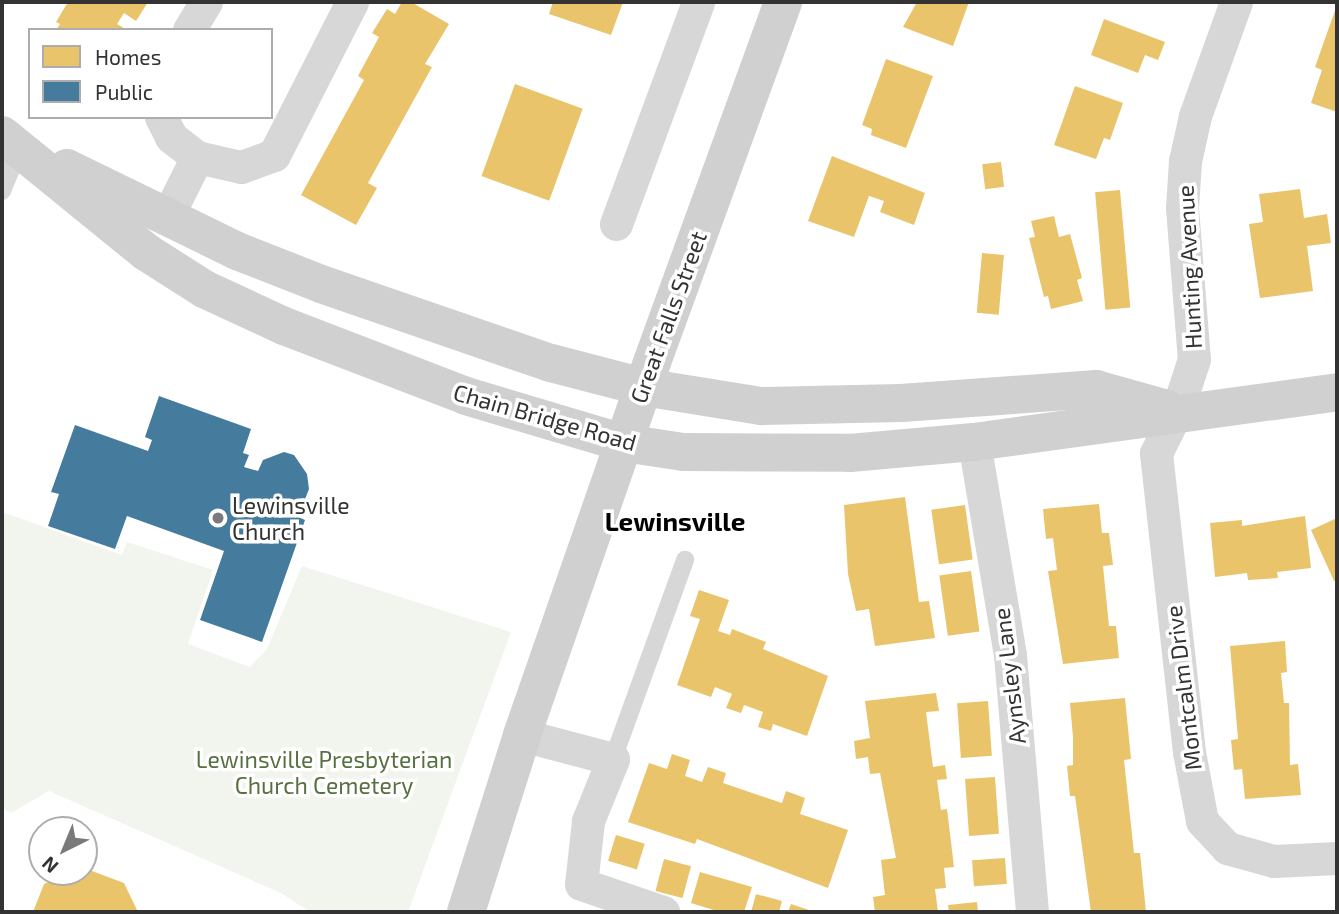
<!DOCTYPE html>
<html>
<head>
<meta charset="utf-8">
<style>
	body { margin:0 }
	#map { position:relative; width:1339px; height:914px; overflow:hidden; background:#fff; font-family:"Exo 2",sans-serif }
	div>[style] { position:absolute }
	.green>* { inset:0; background:#f1f5ed }
	.homes>* { inset:0; background:#e9c46a; transform-origin:0 0 }
	.public>* { inset:0; background:#457b9d }
	.lane>* { height:18px; margin:-9px; padding:0 9px; transform-origin:9px; border-radius:9px; background:#d7d7d7 }
	.street>* { height:33px; margin:-16.5px; padding:0 16.5px; transform-origin:16.5px; border-radius:16.5px; background:#d7d7d7 }
	.secondary>* { height:38px; margin:-19px; padding:0 19px; transform-origin:19px; border-radius:19px; background:#d0d0d0 }
	.dots>* { width:19px; height:19px; translate:-50% -50%; box-sizing:border-box; border:4px solid #fff; border-radius:50% }
	span { translate:-50% -50%; white-space:nowrap; text-align:center; line-height:1.15; -webkit-text-stroke:7px #fff; paint-order:stroke }
	.street-label { font-size:23px; color:#333 }
	.poi-label { font-size:23px; color:#333 }
	.left { translate:0 -50%; text-align:left }
	.park-label { font-size:23px; color:#56703f }
	.quarter-label { font-size:26px; color:#000; font-weight:700 }
	.frame { position:absolute; inset:0; border:4px solid #333; pointer-events:none }
	.legend { position:absolute; left:28px; top:28px; width:245px; height:91px; box-sizing:border-box; background:#fff; border:2px solid #adadad; margin:0; padding:9px 12px; list-style:none; font-size:21px; color:#333 }
	.legend li { display:flex; align-items:center; gap:14px; height:35px }
	.legend b { width:35px; border:2px solid #adadad }
	.north { position:absolute; left:28px; top:816px; width:70px; height:70px; box-sizing:border-box; background:#fff; border:2px solid #adadad; border-radius:50%; rotate:223deg; font-size:19px; font-weight:700; line-height:28px; text-align:center; color:#333 }
	.north::after { content:''; display:block; margin:auto; width:24px; height:32px; background:#7a7a7a; clip-path:polygon(50% 0,100% 100%,50% 72%,0 100%) }
</style>
</head>
<body>
<div id="map">
	<div class="green">
		<div style="clip-path:polygon(2px 512px,122px 555px,127px 542px,213px 570px,188px 644px,250px 667px,267px 649px,302px 566px,511px 632px,408px 912px,310px 912px,281px 893px,49px 791px,11px 813px,2px 808px)"></div>
	</div>
	<div class="homes">
		<div style="clip-path:polygon(68px 2px,148px 2px,136px 21px,124px 13px,117px 24px,127px 30px,56px 30px,60px 24px,56px 22px)"></div>
		<div style="clip-path:polygon(402px 2px,411px 2px,449px 24px,425px 64px,432px 67px,368px 183px,377px 188px,356px 225px,301px 195px,364px 80px,358px 76px,379px 37px,372px 33px,387px 9px,395px 14px)"></div>
		<div style="clip-path:polygon(553px 2px,623px 2px,611px 35px,549px 14px)"></div>
		<div style="clip-path:polygon(917px 2px,969px 2px,953px 46px,903px 27px)"></div>
		<div style="clip-path:polygon(1337px 5px,1337px 112px,1311px 103px,1322px 70px,1315px 67px)"></div>
		<div style="clip-path:polygon(1104px 19px,1165px 42px,1158px 60px,1145px 55px,1138px 73px,1091px 55px)"></div>
		<div style="clip-path:polygon(886px 59px,933px 76px,906px 148px,871px 135px,872px 129px,862px 125px)"></div>
		<div style="left:515px;top:84px;width:72px;height:98px;rotate:20deg"></div>
		<div style="clip-path:polygon(1075px 86px,1123px 103px,1110px 140px,1104px 138px,1096px 159px,1054px 145px)"></div>
		<div style="clip-path:polygon(832px 156px,925px 193px,914px 225px,880px 212px,884px 201px,869px 196px,854px 237px,808px 221px)"></div>
		<div style="left:1001px;top:162px;width:25px;height:19px;rotate:83deg"></div>
		<div style="clip-path:polygon(1300px 189px,1304px 218px,1327px 214px,1331px 243px,1307px 246px,1313px 291px,1260px 298px,1249px 224px,1263px 222px,1259px 194px)"></div>
		<div style="left:1120px;top:190px;width:118px;height:25px;rotate:85deg"></div>
		<div style="clip-path:polygon(1054px 216px,1059px 237px,1070px 234px,1082px 278px,1077px 280px,1083px 301px,1051px 309px,1048px 296px,1044px 297px,1029px 238px,1035px 237px,1031px 221px)"></div>
		<div style="left:982px;top:253px;width:22px;height:60px;rotate:5deg"></div>
		<div style="clip-path:polygon(905px 497px,919px 602px,929px 601px,935px 638px,875px 646px,869px 609px,856px 611px,848px 574px,844px 505px)"></div>
		<div style="clip-path:polygon(1099px 504px,1102px 533px,1109px 533px,1113px 565px,1103px 566px,1109px 626px,1116px 626px,1119px 658px,1063px 664px,1048px 571px,1057px 570px,1053px 538px,1046px 539px,1043px 509px)"></div>
		<div style="left:965px;top:505px;width:55px;height:34px;rotate:82deg"></div>
		<div style="clip-path:polygon(1305px 516px,1311px 568px,1277px 572px,1278px 578px,1248px 580px,1247px 573px,1215px 577px,1210px 523px,1242px 520px,1242px 526px)"></div>
		<div style="clip-path:polygon(1337px 518px,1337px 580px,1334px 581px,1311px 530px)"></div>
		<div style="left:971px;top:571px;width:61px;height:32px;rotate:82deg"></div>
		<div style="clip-path:polygon(699px 590px,729px 600px,718px 631px,730px 635px,732px 629px,766px 642px,763px 649px,828px 676px,807px 736px,773px 724px,771px 731px,758px 727px,763px 712px,744px 705px,741px 713px,726px 708px,732px 694px,715px 687px,711px 697px,677px 685px,700px 619px,690px 616px)"></div>
		<div style="clip-path:polygon(1285px 641px,1287px 672px,1281px 673px,1284px 703px,1289px 703px,1290px 765px,1298px 764px,1301px 795px,1245px 799px,1242px 769px,1234px 770px,1231px 740px,1238px 739px,1230px 646px)"></div>
		<div style="clip-path:polygon(936px 693px,939px 711px,926px 712px,933px 767px,945px 765px,947px 779px,937px 780px,941px 810px,947px 809px,954px 867px,944px 868px,946px 888px,935px 889px,938px 912px,875px 912px,873px 897px,885px 895px,881px 860px,896px 858px,880px 773px,870px 774px,868px 757px,856px 759px,854px 741px,870px 738px,865px 701px)"></div>
		<div style="clip-path:polygon(1125px 698px,1131px 759px,1124px 760px,1134px 853px,1140px 853px,1146px 912px,1091px 912px,1075px 796px,1070px 796px,1067px 766px,1073px 765px,1073px 737px,1070px 703px)"></div>
		<div style="left:988px;top:701px;width:55px;height:31px;rotate:86deg"></div>
		<div style="clip-path:polygon(672px 754px,690px 760px,685px 776px,702px 782px,708px 767px,726px 773px,723px 783px,782px 803px,786px 791px,805px 798px,800px 814px,848px 830px,828px 888px,697px 839px,695px 844px,628px 822px,649px 763px,667px 769px)"></div>
		<div style="left:995px;top:777px;width:57px;height:30px;rotate:86deg"></div>
		<div style="left:616px;top:835px;width:30px;height:27px;rotate:17deg"></div>
		<div style="left:1005px;top:858px;width:26px;height:33px;rotate:86deg"></div>
		<div style="left:664px;top:859px;width:28px;height:33px;rotate:15deg"></div>
		<div style="clip-path:polygon(84px 868px,124px 883px,138px 912px,33px 912px,44px 884px,69px 872px,84px 872px)"></div>
		<div style="clip-path:polygon(700px 872px,752px 887px,744px 912px,720px 912px,691px 903px)"></div>
		<div style="clip-path:polygon(756px 894px,782px 901px,779px 912px,751px 912px)"></div>
		<div style="clip-path:polygon(977px 902px,978px 912px,949px 912px,948px 905px)"></div>
		<div style="clip-path:polygon(791px 904px,815px 912px,788px 912px)"></div>
	</div>
	<div class="public">
		<div style="clip-path:polygon(159px 396px,251px 429px,243px 453px,249px 455px,244px 467px,258px 471px,263px 460px,284px 452px,294px 455px,307px 474px,309px 489px,298px 517px,305px 520px,262px 642px,200px 620px,224px 551px,127px 516px,115px 549px,48px 526px,59px 494px,51px 492px,75px 425px,148px 451px,152px 440px,145px 437px)"></div>
	</div>
	<div class="lane">
		<div style="left:2px;top:191px;width:48px;rotate:-67.8deg"></div>
		<div style="left:613px;top:759px;width:212px;rotate:-70.1deg"></div>
	</div>
	<div class="street">
		<div style="left:1236px;top:2px;width:121px;rotate:109.8deg"></div>
		<div style="left:1195px;top:116px;width:46px;rotate:102.5deg"></div>
		<div style="left:1185px;top:161px;width:47px;rotate:93.7deg"></div>
		<div style="left:1182px;top:208px;width:151px;rotate:85.5deg"></div>
		<div style="left:1194px;top:359px;width:55px;rotate:108.1deg"></div>
		<div style="left:1177px;top:411px;width:47px;rotate:116.6deg"></div>
		<div style="left:1156px;top:453px;width:301px;rotate:83.7deg"></div>
		<div style="left:1189px;top:752px;width:70px;rotate:79.3deg"></div>
		<div style="left:1202px;top:821px;width:37px;rotate:47deg"></div>
		<div style="left:1227px;top:848px;width:49px;rotate:15.5deg"></div>
		<div style="left:1274px;top:861px;width:63px;rotate:-2.7deg"></div>
		<div style="left:189px;top:30px;width:33px;rotate:-59deg"></div>
		<div style="left:161px;top:117px;width:22px;rotate:63deg"></div>
		<div style="left:171px;top:137px;width:33px;rotate:38deg"></div>
		<div style="left:197px;top:157px;width:45px;rotate:12.8deg"></div>
		<div style="left:241px;top:167px;width:35px;rotate:-20deg"></div>
		<div style="left:274px;top:155px;width:172px;rotate:-63deg"></div>
		<div style="left:167px;top:217px;width:67px;rotate:-63.4deg"></div>
		<div style="left:616px;top:224px;width:237px;rotate:-69.7deg"></div>
		<div style="left:974px;top:442px;width:216px;rotate:80.4deg"></div>
		<div style="left:1010px;top:655px;width:258px;rotate:85.1deg"></div>
		<div style="left:522px;top:735px;width:94px;rotate:14.8deg"></div>
		<div style="left:613px;top:759px;width:67px;rotate:112deg"></div>
		<div style="left:588px;top:821px;width:63px;rotate:96.3deg"></div>
		<div style="left:581px;top:884px;width:87px;rotate:18.9deg"></div>
	</div>
	<div class="secondary">
		<div style="left:2px;top:135px;width:186px;rotate:39.1deg"></div>
		<div style="left:146px;top:252px;width:69px;rotate:32.5deg"></div>
		<div style="left:204px;top:289px;width:88px;rotate:24.8deg"></div>
		<div style="left:284px;top:326px;width:195px;rotate:21deg"></div>
		<div style="left:466px;top:396px;width:165px;rotate:16.6deg"></div>
		<div style="left:624px;top:443px;width:60px;rotate:8.7deg"></div>
		<div style="left:683px;top:452px;width:167px;rotate:0.3deg"></div>
		<div style="left:850px;top:453px;width:124px;rotate:-5.1deg"></div>
		<div style="left:974px;top:442px;width:366px;rotate:-7.8deg"></div>
		<div style="left:67px;top:168px;width:189px;rotate:26deg"></div>
		<div style="left:237px;top:251px;width:90px;rotate:21.4deg"></div>
		<div style="left:321px;top:284px;width:243px;rotate:19deg"></div>
		<div style="left:551px;top:363px;width:95px;rotate:14.6deg"></div>
		<div style="left:643px;top:387px;width:121px;rotate:9.1deg"></div>
		<div style="left:762px;top:406px;width:139px;rotate:-1.2deg"></div>
		<div style="left:901px;top:403px;width:196px;rotate:-4.1deg"></div>
		<div style="left:1096px;top:389px;width:74px;rotate:15.7deg"></div>
		<div style="left:466px;top:912px;width:186px;rotate:-72.4deg"></div>
		<div style="left:522px;top:735px;width:368px;rotate:-70.8deg"></div>
		<div style="left:643px;top:387px;width:410px;rotate:-70deg"></div>
	</div>
	<div class="dots">
		<div style="left:218px;top:518px;background:#7a7a7a"></div>
	</div>
	<div class="street-label">
		<span style="left:1189px;top:267px;rotate:-93deg">Hunting Avenue</span>
		<span style="left:668px;top:317px;rotate:-70deg">Great Falls Street</span>
		<span style="left:545px;top:417px;rotate:16deg">Chain Bridge Road</span>
		<span style="left:1009px;top:676px;rotate:-97deg">Aynsley Lane</span>
		<span style="left:1183px;top:688px;rotate:-97deg">Montcalm Drive</span>
	</div>
	<div class="poi-label">
		<span class="left" style="left:232px;top:518px">Lewinsville<br>Church</span>
	</div>
	<div class="park-label">
		<span style="left:324px;top:772px">Lewinsville Presbyterian<br>Church Cemetery</span>
	</div>
	<div class="quarter-label">
		<span style="left:675px;top:521px">Lewinsville</span>
	</div>
	<div class="frame"></div>
	<ul class="legend">
	<li><b style="height:19px;background:#e9c46a"></b>Homes</li>
	<li><b style="height:19px;background:#457b9d"></b>Public</li>
	</ul>
	<div class="north">N</div>
</div>
</body>
</html>
